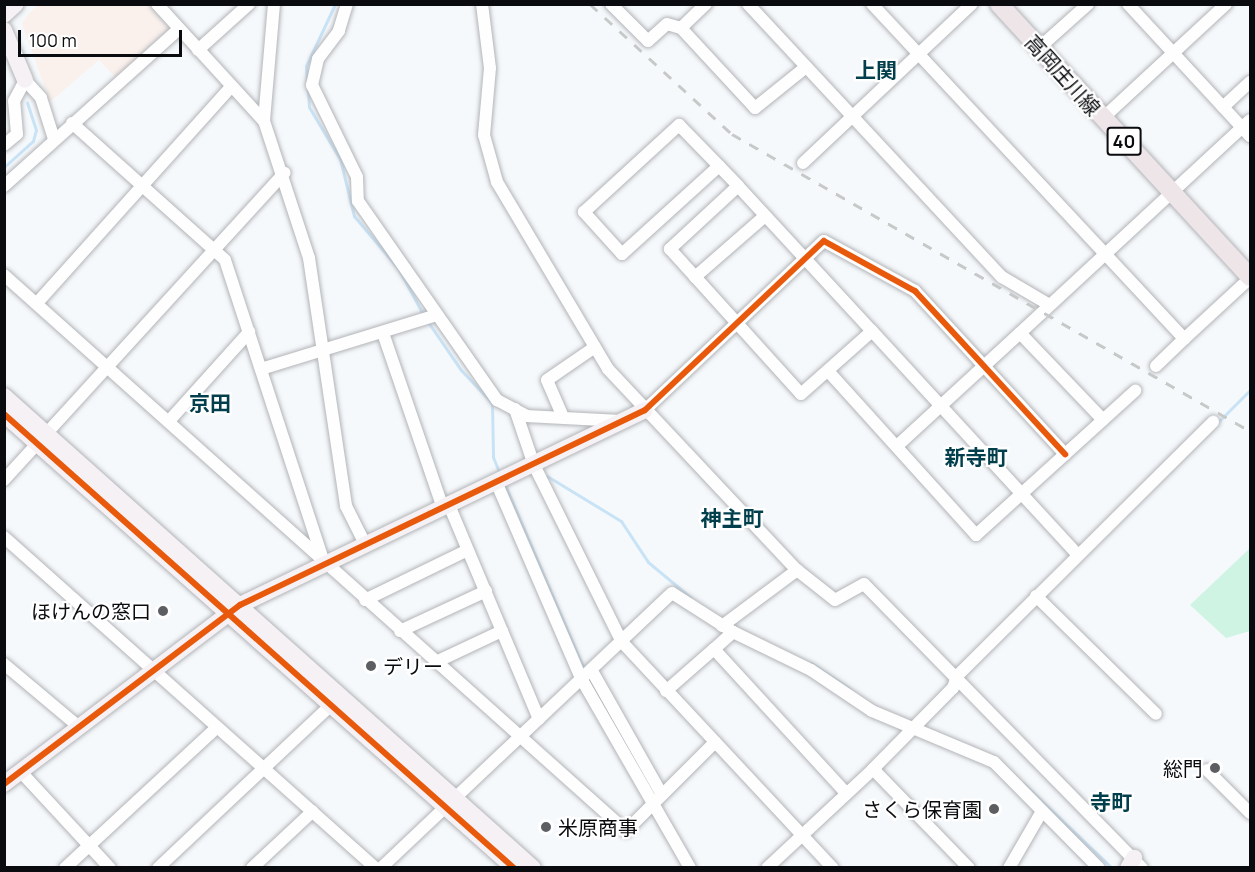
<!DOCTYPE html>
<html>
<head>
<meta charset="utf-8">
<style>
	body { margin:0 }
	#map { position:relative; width:1255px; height:872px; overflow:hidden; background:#f6f9fc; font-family:Manrope,"Noto Sans JP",sans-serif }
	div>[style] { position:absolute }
	.commercial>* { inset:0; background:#faf1ed }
	.green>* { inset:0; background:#cff4e3 }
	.stream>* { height:3px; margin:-1.5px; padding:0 1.5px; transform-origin:1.5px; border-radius:1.5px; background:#c9e3f6 }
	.roads { filter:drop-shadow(0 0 2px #b2b4b7) drop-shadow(0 0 2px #b2b4b7) }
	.street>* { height:12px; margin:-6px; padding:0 6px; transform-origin:6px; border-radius:6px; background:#fefeff }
	.secondary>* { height:16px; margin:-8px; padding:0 8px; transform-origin:8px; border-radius:8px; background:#f5f1f4 }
	.primary>* { height:18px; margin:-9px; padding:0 9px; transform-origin:9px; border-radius:9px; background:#ede5e8 }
	.rail>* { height:3px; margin-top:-1.5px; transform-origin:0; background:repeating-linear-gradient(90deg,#c7c8c8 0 10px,transparent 0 20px) }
	.quiet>* { height:4.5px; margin-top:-2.25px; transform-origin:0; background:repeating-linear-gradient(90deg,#00873e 0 9px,transparent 0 13.5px) }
	.cycleway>* { height:6px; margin:-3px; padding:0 3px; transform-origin:3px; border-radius:3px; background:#e8590c }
	.dots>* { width:16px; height:16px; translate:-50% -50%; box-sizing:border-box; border:3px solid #fff; border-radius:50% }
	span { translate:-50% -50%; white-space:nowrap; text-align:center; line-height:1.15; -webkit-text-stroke:4.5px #fff; paint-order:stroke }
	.shield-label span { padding:2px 4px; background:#fff; border:2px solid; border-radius:4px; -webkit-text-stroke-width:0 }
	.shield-label { font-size:18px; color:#090b0e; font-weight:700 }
	.street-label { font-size:20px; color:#090b0e }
	.poi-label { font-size:20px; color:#090b0e }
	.right { translate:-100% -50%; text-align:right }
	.left { translate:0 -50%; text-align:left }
	.neighbourhood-label { font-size:21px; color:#003f4b; font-weight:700 }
	.frame { position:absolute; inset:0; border:6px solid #090b0e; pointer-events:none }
	.scale { position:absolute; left:18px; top:30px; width:164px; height:27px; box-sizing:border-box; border:3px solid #090b0e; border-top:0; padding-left:8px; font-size:18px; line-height:21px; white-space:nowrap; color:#090b0e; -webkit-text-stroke:4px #fff; paint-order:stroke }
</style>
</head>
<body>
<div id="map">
	<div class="commercial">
		<div style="clip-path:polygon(148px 4px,170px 29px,116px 78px,99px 60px,50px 102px,22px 24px,29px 13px,38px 5px)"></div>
	</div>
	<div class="green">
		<div style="clip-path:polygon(1250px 548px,1250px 631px,1226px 638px,1190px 605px)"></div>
	</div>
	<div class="stream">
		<div style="left:335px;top:4px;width:68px;rotate:115.1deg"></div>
		<div style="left:306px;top:66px;width:41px;rotate:85.8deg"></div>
		<div style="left:309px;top:107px;width:61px;rotate:59.2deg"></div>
		<div style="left:340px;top:159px;width:59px;rotate:76.2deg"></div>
		<div style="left:354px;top:216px;width:68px;rotate:49.8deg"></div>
		<div style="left:398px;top:268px;width:55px;rotate:61.6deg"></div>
		<div style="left:4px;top:167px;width:39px;rotate:-42deg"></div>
		<div style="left:33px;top:141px;width:11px;rotate:-75deg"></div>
		<div style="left:36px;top:130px;width:29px;rotate:-108deg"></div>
		<div style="left:428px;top:322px;width:58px;rotate:55.5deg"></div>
		<div style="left:461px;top:370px;width:45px;rotate:46.8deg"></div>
		<div style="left:492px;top:403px;width:54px;rotate:88.9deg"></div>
		<div style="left:493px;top:457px;width:18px;rotate:68deg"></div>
		<div style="left:1216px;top:424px;width:48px;rotate:-45deg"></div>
		<div style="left:547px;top:476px;width:87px;rotate:31.3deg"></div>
		<div style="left:621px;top:521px;width:49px;rotate:56.6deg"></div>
		<div style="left:648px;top:562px;width:55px;rotate:39.8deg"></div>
		<div style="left:505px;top:485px;width:200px;rotate:66.8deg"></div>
		<div style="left:811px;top:663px;width:47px;rotate:33.7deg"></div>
		<div style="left:588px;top:678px;width:131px;rotate:60.3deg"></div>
		<div style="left:1023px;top:783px;width:123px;rotate:43.7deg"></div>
	</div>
	<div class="roads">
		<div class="street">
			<div style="left:157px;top:4px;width:159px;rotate:47.6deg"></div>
			<div style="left:274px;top:4px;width:117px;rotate:94.9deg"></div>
			<div style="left:264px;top:121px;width:144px;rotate:71.8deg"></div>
			<div style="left:309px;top:258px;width:251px;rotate:81.5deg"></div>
			<div style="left:346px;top:506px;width:42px;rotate:63.4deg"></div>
			<div style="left:347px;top:4px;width:28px;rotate:107deg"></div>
			<div style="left:339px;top:31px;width:35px;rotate:127deg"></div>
			<div style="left:318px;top:59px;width:27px;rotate:103deg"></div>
			<div style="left:312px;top:85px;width:102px;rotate:63.9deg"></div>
			<div style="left:357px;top:177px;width:24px;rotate:88deg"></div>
			<div style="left:358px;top:201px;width:243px;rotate:55.1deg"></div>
			<div style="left:497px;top:400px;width:34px;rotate:28deg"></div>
			<div style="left:527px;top:416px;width:93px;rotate:3.1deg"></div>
			<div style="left:482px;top:4px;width:64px;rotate:82.9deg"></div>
			<div style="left:490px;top:68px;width:67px;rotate:95.1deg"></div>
			<div style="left:484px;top:135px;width:49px;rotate:74.5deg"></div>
			<div style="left:497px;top:182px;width:217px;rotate:59.3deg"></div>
			<div style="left:608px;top:369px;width:276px;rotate:46.8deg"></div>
			<div style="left:797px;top:570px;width:48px;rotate:38.3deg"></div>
			<div style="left:835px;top:600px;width:33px;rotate:-29deg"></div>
			<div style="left:864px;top:584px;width:397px;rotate:45.6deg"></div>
			<div style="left:611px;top:4px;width:52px;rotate:45deg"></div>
			<div style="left:648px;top:41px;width:25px;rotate:-42deg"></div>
			<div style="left:667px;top:24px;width:15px;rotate:16deg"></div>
			<div style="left:681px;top:28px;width:35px;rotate:-44deg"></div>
			<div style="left:748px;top:4px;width:373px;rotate:47.1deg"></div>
			<div style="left:1002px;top:277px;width:53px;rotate:30.4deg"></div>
			<div style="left:872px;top:4px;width:458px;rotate:47deg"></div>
			<div style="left:1184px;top:339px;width:90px;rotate:-42.7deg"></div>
			<div style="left:1128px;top:4px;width:180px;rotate:47.3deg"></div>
			<div style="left:681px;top:28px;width:109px;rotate:47.2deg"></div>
			<div style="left:755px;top:108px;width:65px;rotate:-38.8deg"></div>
			<div style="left:1039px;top:48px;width:66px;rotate:-41.9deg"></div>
			<div style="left:198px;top:50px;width:69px;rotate:-42deg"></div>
			<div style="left:1223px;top:107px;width:37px;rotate:-43deg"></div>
			<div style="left:1103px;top:118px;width:168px;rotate:-42.8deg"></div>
			<div style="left:72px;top:123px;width:205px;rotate:41.8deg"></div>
			<div style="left:225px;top:260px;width:319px;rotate:71.9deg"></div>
			<div style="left:4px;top:145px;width:17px;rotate:-40deg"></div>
			<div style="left:17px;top:134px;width:33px;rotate:-95deg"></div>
			<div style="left:14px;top:101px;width:24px;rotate:-62deg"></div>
			<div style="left:25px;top:80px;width:24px;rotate:48deg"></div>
			<div style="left:41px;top:98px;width:43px;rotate:72.4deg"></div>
			<div style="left:803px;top:163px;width:232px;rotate:-43.3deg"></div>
			<div style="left:719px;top:166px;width:131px;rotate:137.8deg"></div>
			<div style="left:622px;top:254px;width:57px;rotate:-132.1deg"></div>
			<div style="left:584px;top:212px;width:129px;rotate:-42.5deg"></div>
			<div style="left:679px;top:125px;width:57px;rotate:45.7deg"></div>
			<div style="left:719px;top:166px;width:28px;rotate:46deg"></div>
			<div style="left:738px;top:186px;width:197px;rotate:47.3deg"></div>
			<div style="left:872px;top:331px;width:303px;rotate:47.4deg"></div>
			<div style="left:4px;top:186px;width:235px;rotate:-41.9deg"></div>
			<div style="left:738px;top:186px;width:93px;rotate:137.2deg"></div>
			<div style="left:670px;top:249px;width:195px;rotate:47.9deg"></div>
			<div style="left:801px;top:394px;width:95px;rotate:-41.6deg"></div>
			<div style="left:4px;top:275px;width:834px;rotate:41.79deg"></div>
			<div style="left:626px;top:831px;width:126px;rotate:-45deg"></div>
			<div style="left:695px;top:277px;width:93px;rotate:-41.1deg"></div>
			<div style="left:37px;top:303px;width:290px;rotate:-48.1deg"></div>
			<div style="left:383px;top:333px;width:185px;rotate:71.1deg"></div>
			<div style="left:1020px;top:333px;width:313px;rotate:-42.8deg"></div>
			<div style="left:1156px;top:366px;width:39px;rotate:-44deg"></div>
			<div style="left:261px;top:369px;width:183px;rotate:-17.1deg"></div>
			<div style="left:828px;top:371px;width:221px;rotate:47.9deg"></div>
			<div style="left:976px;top:535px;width:215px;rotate:-42.2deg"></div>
			<div style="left:515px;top:409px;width:59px;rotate:71.3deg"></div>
			<div style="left:534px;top:465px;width:198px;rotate:63.6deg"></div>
			<div style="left:622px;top:642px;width:309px;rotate:47deg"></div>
			<div style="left:645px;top:410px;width:246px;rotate:-43.4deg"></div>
			<div style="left:824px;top:241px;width:104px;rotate:28.8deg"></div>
			<div style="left:915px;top:291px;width:222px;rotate:47.4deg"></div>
			<div style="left:563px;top:417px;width:40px;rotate:-113.4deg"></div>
			<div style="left:547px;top:380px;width:58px;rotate:-34.5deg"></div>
			<div style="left:169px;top:421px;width:120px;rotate:-48deg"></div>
			<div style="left:897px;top:446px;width:167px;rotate:-42.6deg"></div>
			<div style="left:1020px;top:333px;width:120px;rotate:46.3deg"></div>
			<div style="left:4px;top:480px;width:416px;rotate:-47.6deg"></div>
			<div style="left:497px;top:484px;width:214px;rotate:66.6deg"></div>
			<div style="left:582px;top:680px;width:217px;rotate:60.1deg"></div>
			<div style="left:449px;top:505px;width:232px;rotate:67.2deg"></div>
			<div style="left:4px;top:537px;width:497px;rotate:41.7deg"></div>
			<div style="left:1036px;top:596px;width:168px;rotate:44.5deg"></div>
			<div style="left:365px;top:600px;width:114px;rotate:-25.9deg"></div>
			<div style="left:722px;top:626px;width:94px;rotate:-36.7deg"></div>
			<div style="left:400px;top:631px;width:95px;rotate:-24.9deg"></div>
			<div style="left:733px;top:632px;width:25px;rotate:138deg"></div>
			<div style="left:714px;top:649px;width:195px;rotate:47.5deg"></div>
			<div style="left:436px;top:662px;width:73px;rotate:-25.2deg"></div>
			<div style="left:4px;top:664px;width:98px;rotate:40deg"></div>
			<div style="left:592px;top:671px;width:140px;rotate:60.5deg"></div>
			<div style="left:666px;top:691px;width:64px;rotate:-41.2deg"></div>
			<div style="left:873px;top:769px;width:138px;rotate:45.9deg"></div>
			<div style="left:1207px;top:770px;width:61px;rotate:45deg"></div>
			<div style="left:21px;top:772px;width:131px;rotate:47.2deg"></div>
			<div style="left:65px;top:868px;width:207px;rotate:-42.8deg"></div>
			<div style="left:158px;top:868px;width:238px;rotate:-43.3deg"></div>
			<div style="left:252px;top:868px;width:83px;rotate:-43.1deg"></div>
			<div style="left:381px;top:868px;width:400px;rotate:-43.4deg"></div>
			<div style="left:672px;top:593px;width:72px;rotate:32.6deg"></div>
			<div style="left:733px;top:632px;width:87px;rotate:26deg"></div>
			<div style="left:811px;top:670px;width:73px;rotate:33.9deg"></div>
			<div style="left:872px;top:711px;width:132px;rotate:22.7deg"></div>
			<div style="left:994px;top:762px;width:149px;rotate:45.3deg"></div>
			<div style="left:767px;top:868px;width:145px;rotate:-43deg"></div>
			<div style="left:873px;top:769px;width:114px;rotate:-45.4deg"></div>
			<div style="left:953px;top:688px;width:13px;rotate:-72deg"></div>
			<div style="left:957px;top:676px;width:361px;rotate:-44.8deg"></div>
			<div style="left:1009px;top:868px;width:66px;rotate:-59.9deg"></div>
		</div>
		<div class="secondary">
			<div style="left:4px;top:15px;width:16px;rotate:-43deg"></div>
			<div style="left:4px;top:30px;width:54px;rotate:67.2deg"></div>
			<div style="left:4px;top:396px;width:709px;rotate:41.74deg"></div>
			<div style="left:4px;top:414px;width:683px;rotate:41.68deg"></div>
			<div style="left:4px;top:784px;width:296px;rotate:-37.2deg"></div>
			<div style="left:240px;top:605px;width:449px;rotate:-25.7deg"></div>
			<div style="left:1128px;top:868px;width:12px;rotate:-59deg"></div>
		</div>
		<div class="primary">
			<div style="left:999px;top:4px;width:371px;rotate:47.4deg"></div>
		</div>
	</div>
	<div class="rail">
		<div style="left:590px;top:4px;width:193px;rotate:42.5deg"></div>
		<div style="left:732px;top:134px;width:597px;rotate:29.83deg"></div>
	</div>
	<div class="quiet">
		<div style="left:1141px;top:868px;width:1px;rotate:-45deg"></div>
	</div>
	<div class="cycleway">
		<div style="left:4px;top:414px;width:683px;rotate:41.68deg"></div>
		<div style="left:4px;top:784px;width:296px;rotate:-37.2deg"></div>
		<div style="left:240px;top:605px;width:449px;rotate:-25.7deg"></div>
		<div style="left:645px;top:410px;width:246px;rotate:-43.4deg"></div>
		<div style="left:824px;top:241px;width:104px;rotate:28.8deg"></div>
		<div style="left:915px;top:291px;width:222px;rotate:47.4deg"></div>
	</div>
	<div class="dots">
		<div style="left:163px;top:611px;background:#5c5e61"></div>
		<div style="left:371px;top:666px;background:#5c5e61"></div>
		<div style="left:1215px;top:768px;background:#5c5e61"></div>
		<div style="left:994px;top:809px;background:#5c5e61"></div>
		<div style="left:546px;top:827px;background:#5c5e61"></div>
	</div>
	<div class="shield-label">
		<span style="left:1124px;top:141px">40</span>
	</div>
	<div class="street-label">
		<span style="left:1063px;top:75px;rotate:48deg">高岡庄川線</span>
	</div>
	<div class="poi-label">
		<span class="right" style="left:151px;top:611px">ほけんの窓口</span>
		<span class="left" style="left:383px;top:666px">デリー</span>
		<span class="right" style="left:1203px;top:768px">総門</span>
		<span class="right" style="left:982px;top:809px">さくら保育園</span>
		<span class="left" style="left:558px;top:827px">米原商事</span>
	</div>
	<div class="neighbourhood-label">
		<span style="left:876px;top:70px">上関</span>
		<span style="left:210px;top:403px">京田</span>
		<span style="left:976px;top:457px">新寺町</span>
		<span style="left:732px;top:518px">神主町</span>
		<span style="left:1111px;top:802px">寺町</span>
	</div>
	<div class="frame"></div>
	<div class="scale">100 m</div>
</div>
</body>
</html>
